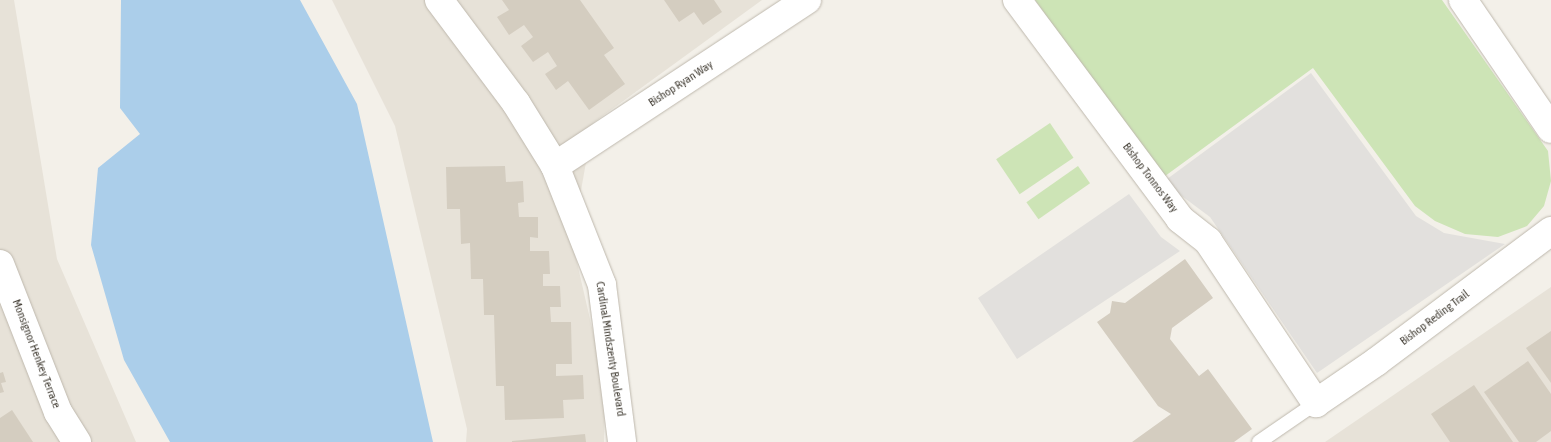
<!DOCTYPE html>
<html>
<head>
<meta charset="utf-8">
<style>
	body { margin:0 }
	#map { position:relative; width:1551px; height:442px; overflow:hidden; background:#f3f0e9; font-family:"Asap Condensed",sans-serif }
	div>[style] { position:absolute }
	.residential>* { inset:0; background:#e7e2d8 }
	.green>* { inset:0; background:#cde4b6; transform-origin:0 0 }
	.parking>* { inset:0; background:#e2e0dd }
	.water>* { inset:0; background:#abceea }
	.building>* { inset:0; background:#d4cdc0 }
	.roads { filter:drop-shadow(0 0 1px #beb8ad) drop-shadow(0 0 1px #beb8ad) }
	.lane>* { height:14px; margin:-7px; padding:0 7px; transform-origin:7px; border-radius:7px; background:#fff }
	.street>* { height:28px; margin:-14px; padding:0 14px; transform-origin:14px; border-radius:14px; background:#fff }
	span { translate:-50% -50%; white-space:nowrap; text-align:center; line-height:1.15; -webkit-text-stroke:4.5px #fff; paint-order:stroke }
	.street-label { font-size:12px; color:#464138 }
</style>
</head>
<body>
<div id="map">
	<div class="residential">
		<div style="clip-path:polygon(0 0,14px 0,57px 259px,136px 442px,0 442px)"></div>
		<div style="clip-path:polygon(332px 0,762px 0,593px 123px,572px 241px,605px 384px,604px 442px,466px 442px,467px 429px,395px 126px)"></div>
		<div style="clip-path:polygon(1551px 287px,1551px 442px,1325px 442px)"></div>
	</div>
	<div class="green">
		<div style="clip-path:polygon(1035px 0,1442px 0,1548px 151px,1551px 181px,1544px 206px,1527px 226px,1498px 237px,1465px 234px,1435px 221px,1415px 206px,1313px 68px,1161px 179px)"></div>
		<div style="left:1050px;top:123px;width:42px;height:65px;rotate:56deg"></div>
		<div style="left:1078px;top:166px;width:21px;height:63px;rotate:55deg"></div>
	</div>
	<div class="parking">
		<div style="clip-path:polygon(1311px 73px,1416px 216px,1444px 233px,1505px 244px,1317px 373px,1210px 217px,1163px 182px)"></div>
		<div style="clip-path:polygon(1129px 194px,1161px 237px,1180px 251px,1017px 359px,978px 298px)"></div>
	</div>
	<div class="water">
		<div style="clip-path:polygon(121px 0,300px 0,357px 104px,433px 442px,170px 442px,124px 360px,91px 245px,98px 168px,140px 134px,120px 108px)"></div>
	</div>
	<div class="building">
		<div style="clip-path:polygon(502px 0,580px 0,614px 48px,604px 55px,625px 84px,589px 110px,568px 81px,556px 90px,545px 74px,557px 66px,548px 52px,533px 62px,521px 46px,533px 37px,524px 25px,509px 35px,497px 17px,509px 10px)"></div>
		<div style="clip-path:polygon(664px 0,714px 0,722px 12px,703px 25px,694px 12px,679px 22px)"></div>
		<div style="clip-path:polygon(505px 166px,506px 182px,523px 181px,524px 202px,518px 203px,519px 217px,538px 217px,538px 238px,530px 237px,530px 251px,549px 251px,550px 274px,543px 274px,543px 286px,560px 286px,561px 307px,550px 307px,551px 322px,571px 322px,572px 364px,556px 364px,556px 376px,583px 375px,584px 399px,563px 400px,564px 418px,505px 420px,504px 386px,496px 386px,494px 315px,484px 315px,483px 279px,471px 279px,470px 243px,461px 244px,460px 209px,447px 209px,446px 167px)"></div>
		<div style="clip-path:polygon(1185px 259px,1213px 298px,1172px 328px,1170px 339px,1199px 376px,1208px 369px,1252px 429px,1234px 442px,1132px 442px,1171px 414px,1158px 406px,1097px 322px,1110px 313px,1112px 301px,1125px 303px)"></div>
		<div style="clip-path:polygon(1551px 331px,1551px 383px,1526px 348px)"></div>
		<div style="clip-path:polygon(1528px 361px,1551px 394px,1551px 431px,1536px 442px,1519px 442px,1484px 392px)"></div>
		<div style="clip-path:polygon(3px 372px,6px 382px,1px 383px,4px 392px,0 393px,0 373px)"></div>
		<div style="clip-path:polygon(1474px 385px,1513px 442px,1450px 442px,1431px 414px)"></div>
		<div style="clip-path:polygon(12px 410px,33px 442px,0 442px,0 418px)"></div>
		<div style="clip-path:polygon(585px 434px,586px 442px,512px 442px,512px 441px)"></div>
	</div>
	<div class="roads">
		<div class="lane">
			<div style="left:1259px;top:442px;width:69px;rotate:-34.4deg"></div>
		</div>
		<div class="street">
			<div style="left:439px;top:0;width:129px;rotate:53.2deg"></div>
			<div style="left:516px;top:103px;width:74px;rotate:58.2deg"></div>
			<div style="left:555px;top:166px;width:128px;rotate:68.4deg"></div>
			<div style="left:602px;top:285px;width:158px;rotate:82.7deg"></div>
			<div style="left:1017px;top:0;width:273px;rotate:53.3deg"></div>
			<div style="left:1180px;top:219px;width:36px;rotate:38deg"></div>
			<div style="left:1208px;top:241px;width:195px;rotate:56.3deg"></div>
			<div style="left:1316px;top:403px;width:73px;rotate:-34.3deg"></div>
			<div style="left:1376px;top:362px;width:219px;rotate:-36.8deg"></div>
			<div style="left:1463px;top:0;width:156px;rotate:55.7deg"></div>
			<div style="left:555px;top:166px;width:302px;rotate:-33.4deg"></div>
			<div style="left:0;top:264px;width:159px;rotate:68.6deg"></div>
			<div style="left:58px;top:412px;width:36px;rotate:58deg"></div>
		</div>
	</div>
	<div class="street-label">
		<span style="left:681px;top:84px;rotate:-33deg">Bishop Ryan Way</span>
		<span style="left:1150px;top:178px;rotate:53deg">Bishop Tonnos Way</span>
		<span style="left:1435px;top:318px;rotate:-37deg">Bishop Reding Trail</span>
		<span style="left:610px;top:349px;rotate:81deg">Cardinal Mindszenty Boulevard</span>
		<span style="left:36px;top:354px;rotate:69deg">Monsignor Henkey Terrace</span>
	</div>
</div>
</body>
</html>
